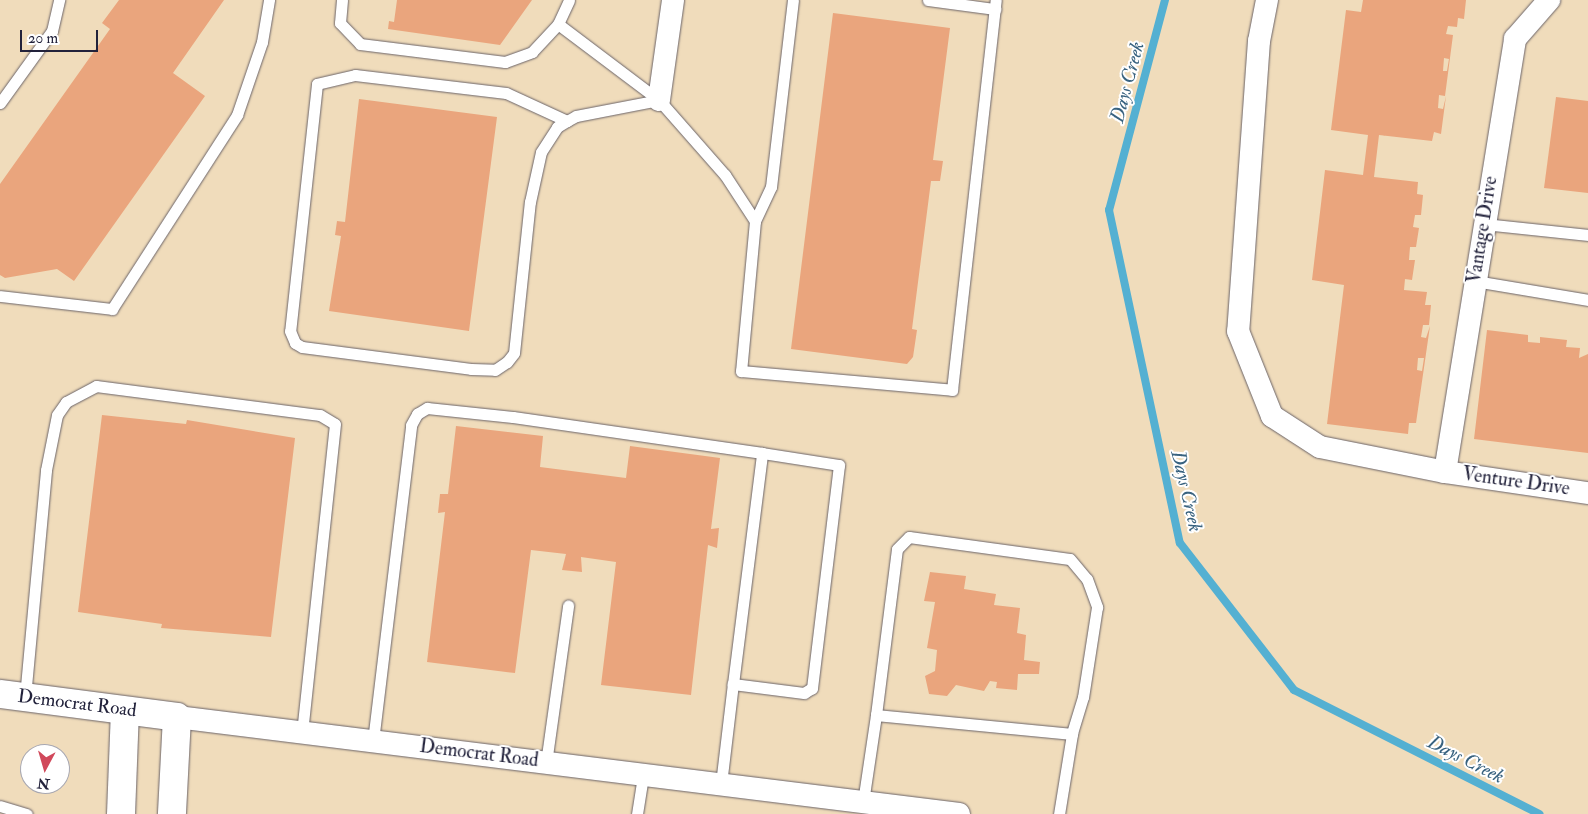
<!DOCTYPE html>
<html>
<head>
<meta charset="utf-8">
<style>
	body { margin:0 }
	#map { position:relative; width:1588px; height:814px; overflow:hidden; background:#f0dcbb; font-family:"IM FELL Double Pica",serif }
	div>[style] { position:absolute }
	.stream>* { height:8px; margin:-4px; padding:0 4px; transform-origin:4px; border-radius:4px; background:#54b0d2 }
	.building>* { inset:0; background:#eaa57d }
	.roads { filter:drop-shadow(0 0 1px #6a6368) drop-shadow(0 0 1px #6a6368) }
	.service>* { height:11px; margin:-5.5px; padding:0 5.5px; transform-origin:5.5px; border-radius:5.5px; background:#fff }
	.minor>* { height:22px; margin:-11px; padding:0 11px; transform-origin:11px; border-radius:11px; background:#fff }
	.tertiary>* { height:28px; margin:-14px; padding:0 14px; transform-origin:14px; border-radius:14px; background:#fff }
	span { translate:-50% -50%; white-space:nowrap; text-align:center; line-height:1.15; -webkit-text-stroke:4px #fff; paint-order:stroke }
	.street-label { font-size:19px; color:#22223b }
	.water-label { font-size:20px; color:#38627f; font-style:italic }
	.north { position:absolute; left:20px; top:744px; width:50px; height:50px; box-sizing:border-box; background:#fff; border:1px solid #a7a7b1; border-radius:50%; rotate:186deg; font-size:14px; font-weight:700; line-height:20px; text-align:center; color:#22223b }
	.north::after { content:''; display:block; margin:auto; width:18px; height:22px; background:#d1495b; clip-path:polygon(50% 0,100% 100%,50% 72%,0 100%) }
	.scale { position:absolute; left:20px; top:30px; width:78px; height:22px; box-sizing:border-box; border:2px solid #22223b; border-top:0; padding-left:6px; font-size:15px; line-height:18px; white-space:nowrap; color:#22223b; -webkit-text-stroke:4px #fff; paint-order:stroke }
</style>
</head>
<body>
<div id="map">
	<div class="stream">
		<div style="left:1165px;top:0;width:217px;rotate:104.9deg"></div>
		<div style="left:1109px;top:210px;width:340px;rotate:78deg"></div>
		<div style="left:1180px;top:543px;width:186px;rotate:52.2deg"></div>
		<div style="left:1294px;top:690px;width:275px;rotate:26.8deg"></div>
	</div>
	<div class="building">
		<div style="clip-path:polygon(119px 0,224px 0,173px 73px,205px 96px,74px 281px,57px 269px,5px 278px,0 275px,0 184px,110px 29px,102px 23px)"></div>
		<div style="clip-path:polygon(397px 0,532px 0,500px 45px,388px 29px,389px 21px,394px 22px)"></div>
		<div style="clip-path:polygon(evenodd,1363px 0,1466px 0,1464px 19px,1458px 18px,1457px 27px,1448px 26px,1446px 34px,1453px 35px,1445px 96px,1439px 95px,1438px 108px,1443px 109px,1446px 96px,1441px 134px,1434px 132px,1432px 141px,1379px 135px,1374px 177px,1418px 182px,1417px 194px,1423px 195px,1421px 215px,1415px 215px,1413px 227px,1419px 228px,1416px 247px,1410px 247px,1409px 260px,1415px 260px,1412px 280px,1405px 279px,1404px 290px,1427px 292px,1425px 305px,1431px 305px,1429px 325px,1423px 325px,1421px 337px,1426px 338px,1430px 326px,1416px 423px,1409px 423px,1408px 434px,1327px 424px,1344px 285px,1312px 280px,1325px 170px,1363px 175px,1368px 135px,1331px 130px,1346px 10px,1361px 12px,1363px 0,1444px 58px,1449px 59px,1447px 71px,1443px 71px,1444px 58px,1363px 0,1418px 358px,1424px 358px,1422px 371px,1417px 370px,1418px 358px)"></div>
		<div style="clip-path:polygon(833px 13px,950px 28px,933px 160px,943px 161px,940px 181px,931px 181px,912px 329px,917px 330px,913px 357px,907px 364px,791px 349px)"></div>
		<div style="clip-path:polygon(1556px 97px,1588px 101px,1588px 193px,1544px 188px)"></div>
		<div style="clip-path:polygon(359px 99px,497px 117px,469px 331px,329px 311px,341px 236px,335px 235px,337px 221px,345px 222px)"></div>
		<div style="clip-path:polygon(1487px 330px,1528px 335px,1528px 342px,1540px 343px,1540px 337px,1567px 340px,1566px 347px,1580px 348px,1579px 358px,1588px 354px,1588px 453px,1474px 439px)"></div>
		<div style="clip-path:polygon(102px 415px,186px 424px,187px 420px,295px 438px,271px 637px,161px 628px,162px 624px,78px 612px)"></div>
		<div style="clip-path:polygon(456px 426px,543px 436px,540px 467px,626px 478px,630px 446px,720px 458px,711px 529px,719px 528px,717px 548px,708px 545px,691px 695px,601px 685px,616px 562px,581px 557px,582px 572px,562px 570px,566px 554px,531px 550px,515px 673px,427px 662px,445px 512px,438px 513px,440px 494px,448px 494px)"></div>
		<div style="clip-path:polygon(930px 572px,966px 576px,964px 589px,996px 594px,994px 605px,1020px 608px,1017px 633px,1026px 635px,1024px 660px,1040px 662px,1039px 674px,1018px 674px,1017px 690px,996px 688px,997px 682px,990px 681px,984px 691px,956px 685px,947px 696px,929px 694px,925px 676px,935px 671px,937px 650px,927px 648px,935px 602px,924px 601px)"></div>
	</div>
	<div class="roads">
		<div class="service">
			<div style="left:342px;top:0;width:23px;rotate:95deg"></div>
			<div style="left:340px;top:23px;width:29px;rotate:46deg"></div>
			<div style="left:360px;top:44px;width:146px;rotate:7.1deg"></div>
			<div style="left:505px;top:62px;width:29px;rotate:-20deg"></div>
			<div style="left:532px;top:52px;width:38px;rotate:-47deg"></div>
			<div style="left:558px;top:24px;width:26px;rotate:-65deg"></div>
			<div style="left:928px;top:0;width:68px;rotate:7.7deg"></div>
			<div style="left:558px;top:24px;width:126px;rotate:37deg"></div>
			<div style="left:659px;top:100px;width:100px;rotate:48.7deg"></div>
			<div style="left:725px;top:175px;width:55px;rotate:56.9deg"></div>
			<div style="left:755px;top:221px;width:151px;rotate:95.3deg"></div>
			<div style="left:741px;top:371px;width:212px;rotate:5.1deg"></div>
			<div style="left:952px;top:390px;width:392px;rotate:-83.6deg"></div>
			<div style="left:0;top:103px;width:89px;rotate:-54.2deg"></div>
			<div style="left:52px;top:31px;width:32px;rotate:-77deg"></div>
			<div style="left:567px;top:121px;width:67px;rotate:-155.3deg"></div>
			<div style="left:506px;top:93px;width:152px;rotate:-173.2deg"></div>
			<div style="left:355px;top:75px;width:39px;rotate:167deg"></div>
			<div style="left:317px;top:84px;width:248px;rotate:96.2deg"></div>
			<div style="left:290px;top:331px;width:13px;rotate:67deg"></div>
			<div style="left:295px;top:343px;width:8px;rotate:30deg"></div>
			<div style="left:302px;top:347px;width:170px;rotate:7.4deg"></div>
			<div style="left:471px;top:369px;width:24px;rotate:2deg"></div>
			<div style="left:495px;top:370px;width:14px;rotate:-34deg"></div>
			<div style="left:507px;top:362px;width:11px;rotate:-52deg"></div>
			<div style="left:514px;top:353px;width:152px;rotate:-84deg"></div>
			<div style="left:530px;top:202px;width:51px;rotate:-77.6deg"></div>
			<div style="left:541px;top:152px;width:30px;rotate:-57deg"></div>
			<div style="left:557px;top:127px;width:12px;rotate:-31deg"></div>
			<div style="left:567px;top:121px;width:10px;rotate:-29deg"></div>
			<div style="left:576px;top:116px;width:85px;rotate:-10.9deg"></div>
			<div style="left:755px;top:221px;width:38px;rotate:-65deg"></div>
			<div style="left:771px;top:187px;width:188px;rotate:-83.3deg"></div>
			<div style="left:1484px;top:224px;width:105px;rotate:6deg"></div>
			<div style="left:1475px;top:281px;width:115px;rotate:9.5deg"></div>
			<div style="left:0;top:296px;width:113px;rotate:6.6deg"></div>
			<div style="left:112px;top:309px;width:231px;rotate:-57.2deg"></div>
			<div style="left:237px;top:115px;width:77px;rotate:-71.1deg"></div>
			<div style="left:262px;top:42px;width:43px;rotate:-80.5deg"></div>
			<div style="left:25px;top:697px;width:228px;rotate:-84.7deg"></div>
			<div style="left:46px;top:470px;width:56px;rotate:-78.7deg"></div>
			<div style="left:57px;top:415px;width:16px;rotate:-55deg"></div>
			<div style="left:66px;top:402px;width:34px;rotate:-28deg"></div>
			<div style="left:96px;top:386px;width:226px;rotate:7.4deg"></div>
			<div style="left:320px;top:415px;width:17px;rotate:31deg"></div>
			<div style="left:335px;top:424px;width:310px;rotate:96.1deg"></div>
			<div style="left:876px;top:715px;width:167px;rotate:-82.8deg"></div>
			<div style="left:897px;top:549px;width:17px;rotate:-45deg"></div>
			<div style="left:909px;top:537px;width:162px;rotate:7.8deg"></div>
			<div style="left:1070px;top:559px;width:26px;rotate:50deg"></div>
			<div style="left:1087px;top:579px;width:30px;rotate:70deg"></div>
			<div style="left:1097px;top:607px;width:91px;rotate:98.8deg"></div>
			<div style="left:1083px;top:697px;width:39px;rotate:107deg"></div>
			<div style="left:373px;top:741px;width:318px;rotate:-83.1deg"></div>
			<div style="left:411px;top:425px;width:13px;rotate:-61deg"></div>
			<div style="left:417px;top:414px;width:12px;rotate:-31deg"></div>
			<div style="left:427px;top:408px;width:86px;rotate:6deg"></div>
			<div style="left:513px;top:417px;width:252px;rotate:8.2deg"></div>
			<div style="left:546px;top:763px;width:159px;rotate:-82deg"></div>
			<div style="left:721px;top:784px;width:101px;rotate:-83.2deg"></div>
			<div style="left:733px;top:684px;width:233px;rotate:-82.8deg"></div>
			<div style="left:762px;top:453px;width:78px;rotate:8.9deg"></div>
			<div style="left:839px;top:465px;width:225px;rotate:96.9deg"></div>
			<div style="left:812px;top:688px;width:9px;rotate:148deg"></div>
			<div style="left:804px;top:693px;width:72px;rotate:-172.8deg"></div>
			<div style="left:863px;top:802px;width:88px;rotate:-81.5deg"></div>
			<div style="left:876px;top:715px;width:197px;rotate:5.5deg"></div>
			<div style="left:1072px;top:734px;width:81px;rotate:99.2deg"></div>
			<div style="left:0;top:806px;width:28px;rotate:17deg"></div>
			<div style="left:637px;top:814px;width:39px;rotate:-81deg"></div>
		</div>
		<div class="minor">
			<div style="left:1267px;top:0;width:42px;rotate:101deg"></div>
			<div style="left:1259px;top:41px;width:291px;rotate:94.1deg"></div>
			<div style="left:1238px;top:331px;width:92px;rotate:68.2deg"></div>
			<div style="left:1272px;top:416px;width:57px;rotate:32.9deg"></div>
			<div style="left:1320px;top:447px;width:127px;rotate:11.3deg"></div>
			<div style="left:1445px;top:472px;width:145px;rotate:8.4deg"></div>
			<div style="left:659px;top:100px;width:101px;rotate:-82deg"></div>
			<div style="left:1445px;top:472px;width:439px;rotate:-80.8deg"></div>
			<div style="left:1515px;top:39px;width:52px;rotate:-48.9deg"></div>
			<div style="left:177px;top:717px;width:788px;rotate:7.07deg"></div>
		</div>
		<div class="tertiary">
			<div style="left:0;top:694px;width:178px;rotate:7.4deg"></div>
			<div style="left:177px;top:717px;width:97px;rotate:93deg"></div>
			<div style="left:121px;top:814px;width:103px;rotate:-87.8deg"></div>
		</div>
	</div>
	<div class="street-label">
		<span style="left:1483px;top:230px;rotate:-81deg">Vantage Drive</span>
		<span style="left:1516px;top:482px;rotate:8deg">Venture Drive</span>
		<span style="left:77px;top:704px;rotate:7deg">Democrat Road</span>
		<span style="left:479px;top:754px;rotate:7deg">Democrat Road</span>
	</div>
	<div class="water-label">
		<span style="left:1127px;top:82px;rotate:-75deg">Days Creek</span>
		<span style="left:1187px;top:491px;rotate:77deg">Days Creek</span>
		<span style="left:1466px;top:759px;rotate:27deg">Days Creek</span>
	</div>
	<div class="north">N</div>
	<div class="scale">20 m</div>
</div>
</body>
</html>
